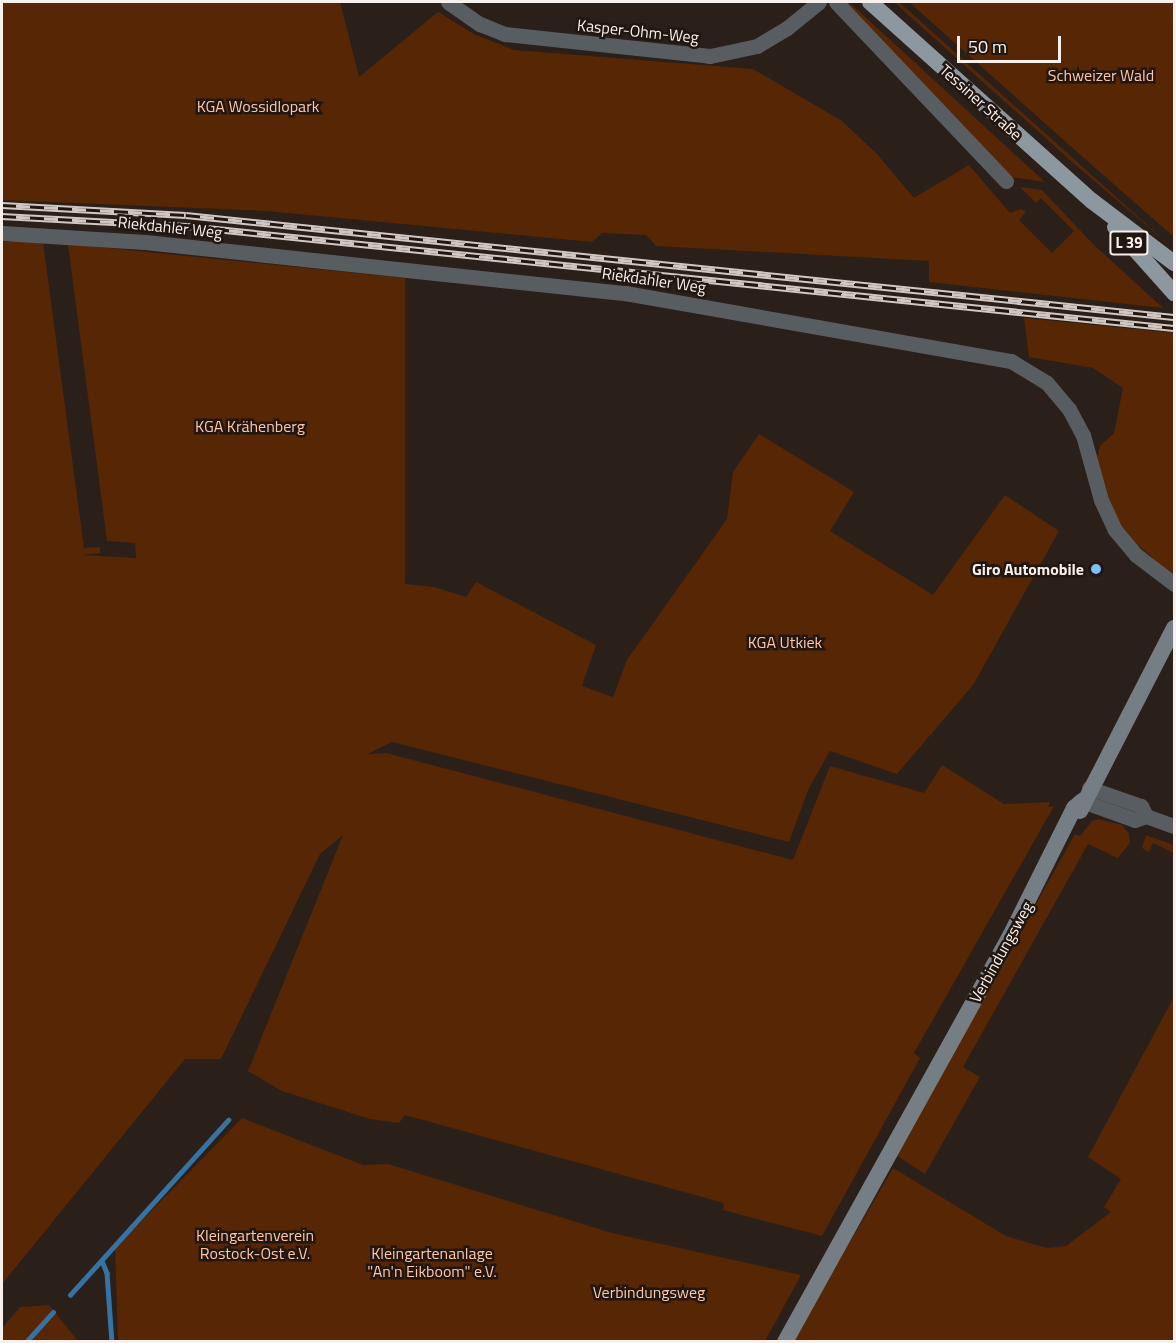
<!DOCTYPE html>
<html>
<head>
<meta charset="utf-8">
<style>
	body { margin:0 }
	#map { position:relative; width:1176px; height:1343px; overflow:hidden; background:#2b1f19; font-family:"Titillium Web",sans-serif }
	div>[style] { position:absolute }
	.green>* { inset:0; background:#572605 }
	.stream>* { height:4.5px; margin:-2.25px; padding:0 2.25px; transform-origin:2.25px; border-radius:2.25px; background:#3573a4 }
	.minor>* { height:15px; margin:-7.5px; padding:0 7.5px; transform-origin:7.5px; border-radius:7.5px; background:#585d61 }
	.secondary>* { height:16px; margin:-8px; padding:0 8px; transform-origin:8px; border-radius:8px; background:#767e85 }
	.primary>* { height:16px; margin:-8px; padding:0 8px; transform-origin:8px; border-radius:8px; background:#8d97a0 }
	.rail>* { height:7px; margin-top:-3.5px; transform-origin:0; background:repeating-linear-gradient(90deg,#211610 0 14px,#d1c8c4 0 28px); box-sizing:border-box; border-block:2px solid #d1c8c4 }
	.dots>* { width:16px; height:16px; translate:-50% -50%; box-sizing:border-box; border:3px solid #211610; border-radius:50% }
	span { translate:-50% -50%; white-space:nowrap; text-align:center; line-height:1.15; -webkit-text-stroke:5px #211610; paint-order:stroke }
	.shield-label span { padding:2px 4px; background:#211610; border:2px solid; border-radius:4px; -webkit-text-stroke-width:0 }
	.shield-label { font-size:15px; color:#f8f0ec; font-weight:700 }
	.street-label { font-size:16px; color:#f8f0ec }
	.park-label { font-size:16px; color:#ffc5a7 }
	.poi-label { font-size:16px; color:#f8f0ec; font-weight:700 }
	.right { translate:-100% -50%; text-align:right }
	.frame { position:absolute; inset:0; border:3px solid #f8f0ec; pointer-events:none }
	.scale { position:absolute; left:957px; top:36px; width:104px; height:27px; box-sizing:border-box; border:3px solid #f8f0ec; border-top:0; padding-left:8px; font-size:18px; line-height:21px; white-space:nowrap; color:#f8f0ec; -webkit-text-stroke:4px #211610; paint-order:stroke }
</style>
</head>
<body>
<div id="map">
	<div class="green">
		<div style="clip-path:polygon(2px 2px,340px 2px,359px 77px,438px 12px,474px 34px,514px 50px,753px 69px,842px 121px,877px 154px,914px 198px,969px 165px,1010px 213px,1021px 209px,1026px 212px,1019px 220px,1052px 253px,1074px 231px,1041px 198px,1036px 203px,1020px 187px,1042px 190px,1093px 244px,1163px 308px,929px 282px,929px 261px,656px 246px,646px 235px,602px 233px,592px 242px,267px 211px,2px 200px)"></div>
		<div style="clip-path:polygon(843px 2px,849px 2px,1045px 182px,1011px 177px)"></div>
		<div style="clip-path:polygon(894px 2px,899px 2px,1174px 249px,1071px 161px)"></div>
		<div style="clip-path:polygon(909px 2px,1174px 2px,1174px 237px,1077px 152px)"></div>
		<div style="clip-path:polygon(2px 242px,43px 242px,84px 548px,100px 547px,100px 553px,82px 555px,136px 558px,135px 543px,107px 541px,68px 244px,405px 278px,405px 584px,434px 587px,466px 597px,476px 582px,596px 645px,582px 686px,613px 697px,627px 660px,727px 519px,733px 472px,759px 434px,854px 492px,830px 531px,933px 595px,1005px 495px,1059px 531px,973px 685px,897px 774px,830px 751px,808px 790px,789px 842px,392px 742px,367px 754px,386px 753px,793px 860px,830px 766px,924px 793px,942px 765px,1004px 804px,1050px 802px,1048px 807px,1054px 806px,914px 1053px,920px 1058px,822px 1236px,723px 1210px,724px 1203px,405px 1115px,399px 1123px,370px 1119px,282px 1091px,248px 1071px,343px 835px,320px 854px,221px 1059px,185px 1059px,2px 1284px)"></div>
		<div style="clip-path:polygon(1024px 318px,1174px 333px,1174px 577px,1123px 532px,1111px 513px,1097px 458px,1100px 446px,1114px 433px,1123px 388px,1093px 368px,1029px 357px)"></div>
		<div style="clip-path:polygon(1098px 819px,1122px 825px,1129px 834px,1130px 843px,1118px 858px,1088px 844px,963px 1067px,980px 1077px,925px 1174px,896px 1155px,1075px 834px,1080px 836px,1092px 821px)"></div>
		<div style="clip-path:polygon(1146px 835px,1174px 845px,1174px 853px,1153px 843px,1149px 852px,1142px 848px)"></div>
		<div style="clip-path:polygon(1174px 997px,1174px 1341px,792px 1342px,893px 1168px,1006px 1236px,1047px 1248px,1066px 1246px,1111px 1212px,1104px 1207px,1121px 1179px,1088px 1157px)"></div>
		<div style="clip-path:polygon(242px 1118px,363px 1165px,388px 1164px,612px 1233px,801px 1275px,765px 1341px,118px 1341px,115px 1248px)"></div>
		<div style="clip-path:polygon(49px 1305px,78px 1341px,2px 1341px,2px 1328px,20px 1307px)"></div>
	</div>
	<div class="stream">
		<div style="left:102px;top:1261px;width:13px;rotate:67deg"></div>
		<div style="left:107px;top:1273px;width:69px;rotate:85.9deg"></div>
		<div style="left:70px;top:1295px;width:236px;rotate:-47.9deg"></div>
		<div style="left:26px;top:1342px;width:40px;rotate:-48deg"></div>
	</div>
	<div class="minor">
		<div style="left:448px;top:2px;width:39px;rotate:35deg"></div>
		<div style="left:480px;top:24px;width:27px;rotate:22deg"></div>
		<div style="left:505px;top:34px;width:206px;rotate:6.1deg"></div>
		<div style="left:710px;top:56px;width:48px;rotate:-12deg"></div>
		<div style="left:757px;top:46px;width:35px;rotate:-31deg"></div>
		<div style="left:787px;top:28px;width:41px;rotate:-39.1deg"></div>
		<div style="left:836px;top:2px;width:247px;rotate:46.5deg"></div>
		<div style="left:2px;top:233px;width:143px;rotate:3.6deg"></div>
		<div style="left:145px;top:242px;width:483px;rotate:6.1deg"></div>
		<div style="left:625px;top:293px;width:392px;rotate:10deg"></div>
		<div style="left:1011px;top:361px;width:42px;rotate:31.4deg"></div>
		<div style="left:1047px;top:383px;width:34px;rotate:50deg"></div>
		<div style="left:1069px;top:409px;width:30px;rotate:62deg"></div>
		<div style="left:1083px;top:435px;width:67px;rotate:74.5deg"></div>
		<div style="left:1101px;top:500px;width:33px;rotate:65deg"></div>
		<div style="left:1115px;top:530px;width:33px;rotate:50deg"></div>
		<div style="left:1136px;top:555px;width:48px;rotate:37.3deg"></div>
		<div style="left:1089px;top:788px;width:55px;rotate:19.1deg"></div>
		<div style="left:1141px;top:806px;width:11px;rotate:63deg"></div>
		<div style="left:1146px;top:816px;width:30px;rotate:20deg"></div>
		<div style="left:1082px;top:801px;width:56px;rotate:19.7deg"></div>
		<div style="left:1135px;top:820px;width:12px;rotate:-20deg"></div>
	</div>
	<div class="secondary">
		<div style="left:1080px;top:811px;width:206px;rotate:-62.8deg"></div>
		<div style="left:785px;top:1342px;width:466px;rotate:-61deg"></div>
		<div style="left:1011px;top:934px;width:141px;rotate:-63.4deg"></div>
		<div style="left:1074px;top:808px;width:11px;rotate:-41deg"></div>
	</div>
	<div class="primary">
		<div style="left:870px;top:2px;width:298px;rotate:41.9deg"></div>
		<div style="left:1092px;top:201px;width:103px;rotate:37.1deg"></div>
		<div style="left:1115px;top:227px;width:89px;rotate:48.2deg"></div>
	</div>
	<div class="rail">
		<div style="left:2px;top:205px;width:184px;rotate:3.1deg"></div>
		<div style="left:186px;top:215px;width:993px;rotate:5.89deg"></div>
		<div style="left:2px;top:216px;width:185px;rotate:3.1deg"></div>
		<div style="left:187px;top:226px;width:992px;rotate:5.9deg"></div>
	</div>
	<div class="dots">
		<div style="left:1096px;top:569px;background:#79bff8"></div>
	</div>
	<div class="shield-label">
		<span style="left:1129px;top:243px">L 39</span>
	</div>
	<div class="street-label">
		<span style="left:638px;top:31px;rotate:6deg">Kasper-Ohm-Weg</span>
		<span style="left:981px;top:102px;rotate:42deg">Tessiner Straße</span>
		<span style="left:170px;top:227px;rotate:6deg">Riekdahler Weg</span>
		<span style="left:654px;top:280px;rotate:8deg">Riekdahler Weg</span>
		<span style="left:1001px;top:952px;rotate:-61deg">Verbindungsweg</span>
	</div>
	<div class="park-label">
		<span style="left:1101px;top:75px">Schweizer Wald</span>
		<span style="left:258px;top:106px">KGA Wossidlopark</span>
		<span style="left:250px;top:426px">KGA Krähenberg</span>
		<span style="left:785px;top:642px">KGA Utkiek</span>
		<span style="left:255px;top:1244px">Kleingartenverein<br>Rostock-Ost e.V.</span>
		<span style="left:432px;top:1262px">Kleingartenanlage<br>"An'n Eikboom" e.V.</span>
		<span style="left:649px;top:1292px">Verbindungsweg</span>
	</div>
	<div class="poi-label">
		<span class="right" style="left:1084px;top:569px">Giro Automobile</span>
	</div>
	<div class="frame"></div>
	<div class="scale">50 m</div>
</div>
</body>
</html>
